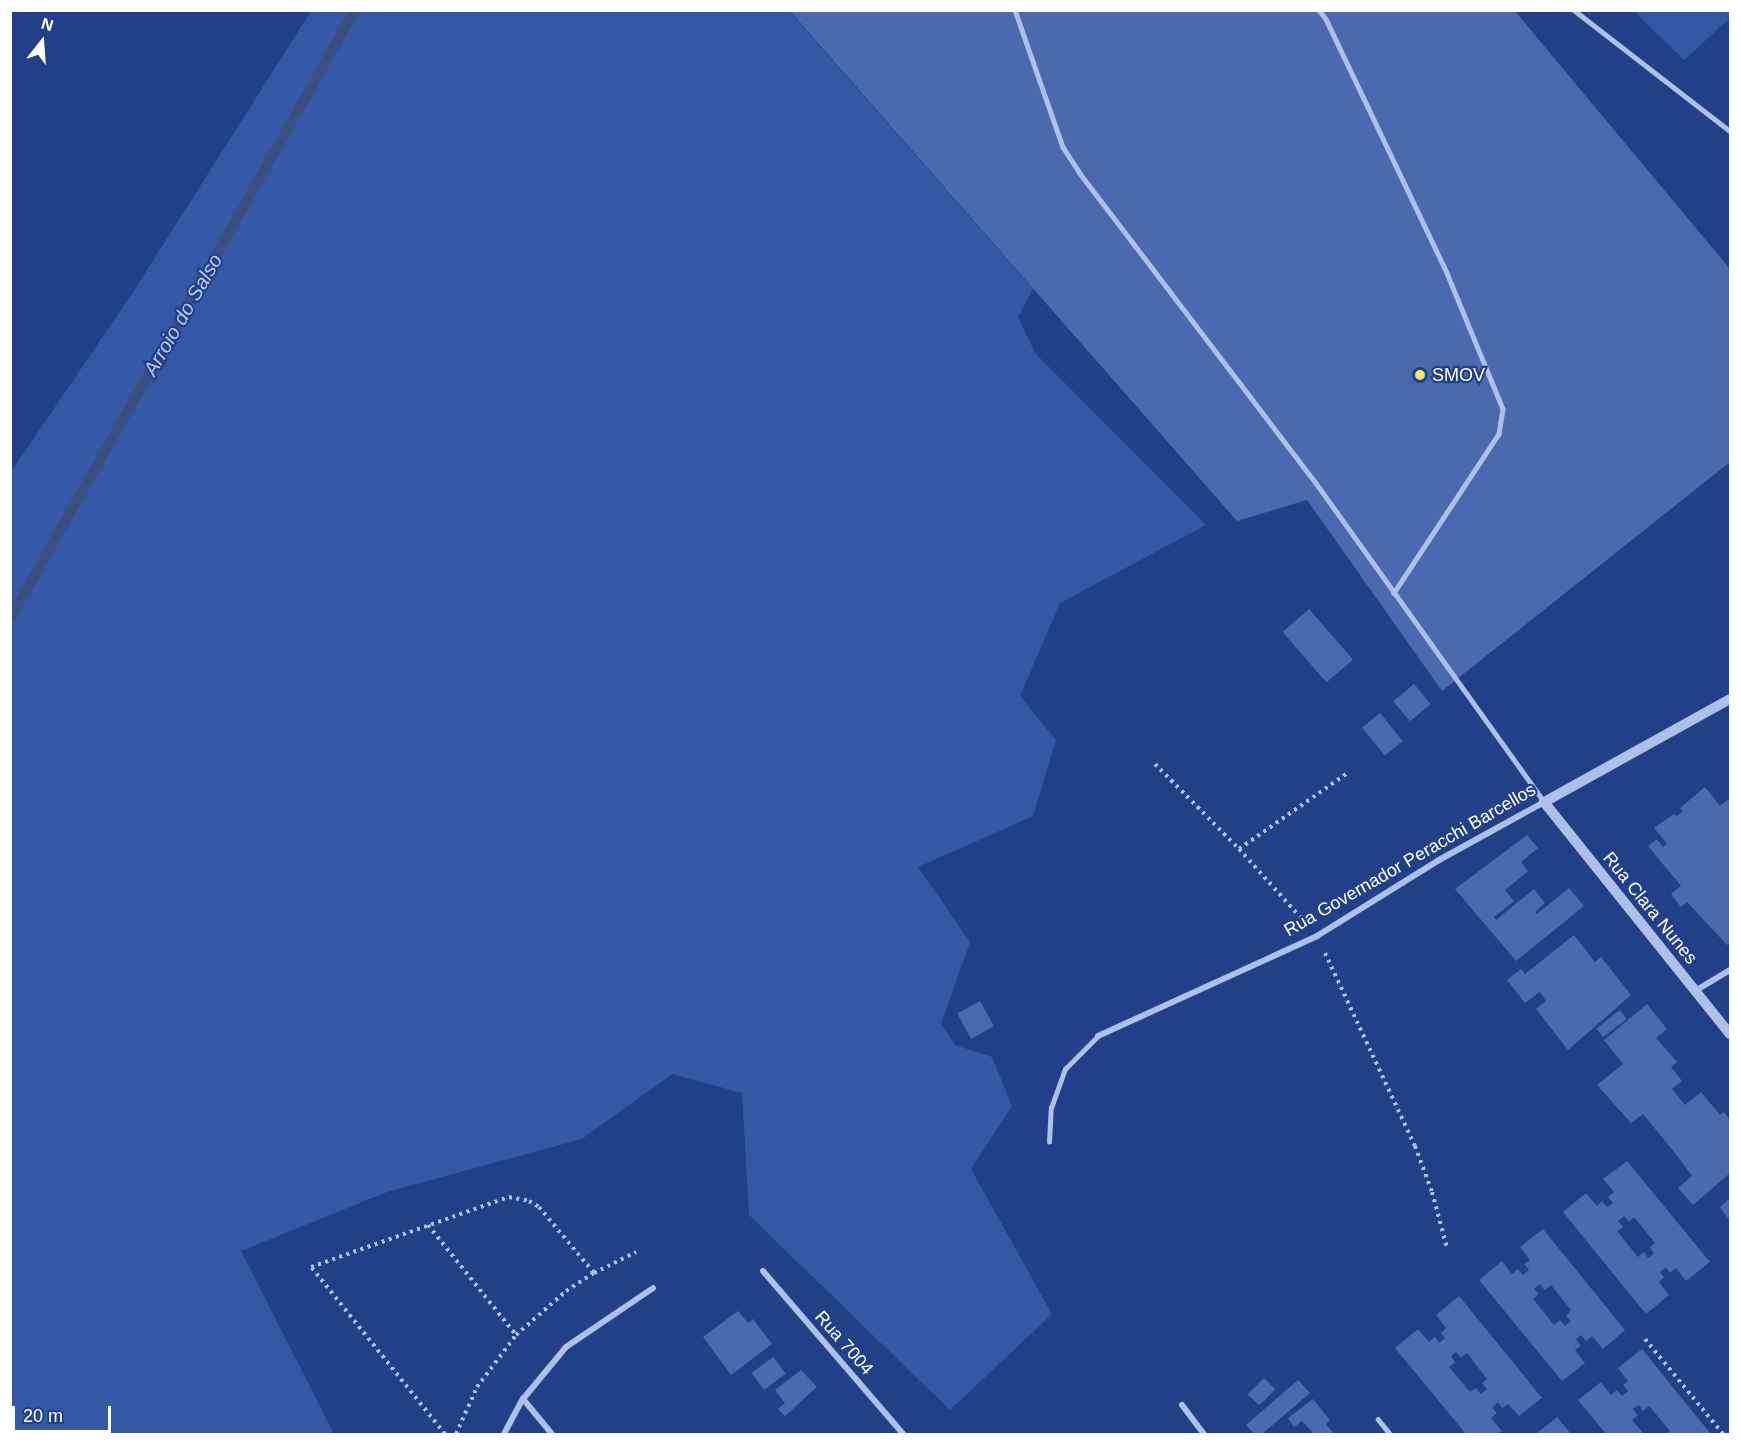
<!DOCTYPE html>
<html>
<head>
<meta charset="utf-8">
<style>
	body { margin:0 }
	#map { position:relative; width:1741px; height:1445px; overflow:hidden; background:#214087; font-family:Helvetica,sans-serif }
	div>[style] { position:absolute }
	.green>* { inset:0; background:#3558a4 }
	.stream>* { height:10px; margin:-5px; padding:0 5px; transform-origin:5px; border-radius:5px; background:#3a5085 }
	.building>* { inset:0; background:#4a69af; transform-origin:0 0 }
	.path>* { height:4px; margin-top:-2px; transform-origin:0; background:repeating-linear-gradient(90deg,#acc0ea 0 3px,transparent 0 7.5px) }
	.service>* { height:4.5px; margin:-2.25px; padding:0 2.25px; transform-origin:2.25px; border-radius:2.25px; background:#acc0ea }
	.minor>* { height:6px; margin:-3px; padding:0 3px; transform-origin:3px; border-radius:3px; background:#acc0ea }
	.tertiary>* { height:10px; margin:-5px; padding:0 5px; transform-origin:5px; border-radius:5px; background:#acc0ea }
	.dots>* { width:16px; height:16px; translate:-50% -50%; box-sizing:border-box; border:3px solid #214087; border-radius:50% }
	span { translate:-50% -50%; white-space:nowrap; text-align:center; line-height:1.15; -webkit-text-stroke:4.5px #214087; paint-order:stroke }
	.poi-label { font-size:18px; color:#fff }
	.left { translate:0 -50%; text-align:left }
	.street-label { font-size:18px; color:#fff }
	.water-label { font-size:20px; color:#b8caf1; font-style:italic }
	.frame { position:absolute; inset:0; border:12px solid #fff; pointer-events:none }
	.north { position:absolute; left:12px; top:12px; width:60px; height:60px; -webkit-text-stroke:4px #214087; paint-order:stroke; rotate:17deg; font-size:16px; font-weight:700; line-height:24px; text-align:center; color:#fff }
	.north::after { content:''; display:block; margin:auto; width:21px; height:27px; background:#fff; clip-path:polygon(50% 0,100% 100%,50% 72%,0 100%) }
	.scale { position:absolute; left:12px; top:1406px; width:99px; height:27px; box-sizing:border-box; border:3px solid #fff; border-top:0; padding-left:8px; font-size:18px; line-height:21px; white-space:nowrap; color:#fff; -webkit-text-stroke:4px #214087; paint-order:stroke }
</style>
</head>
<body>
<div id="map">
	<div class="green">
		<div style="clip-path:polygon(311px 11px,789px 11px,1033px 289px,1018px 317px,1035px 353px,1206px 525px,1060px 603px,1020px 696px,1056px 740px,1033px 816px,918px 867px,970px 942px,941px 1024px,955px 1045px,992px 1057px,1012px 1106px,971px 1169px,1052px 1314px,950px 1410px,749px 1215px,742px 1093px,672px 1074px,582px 1139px,387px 1192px,241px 1251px,334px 1434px,11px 1434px,11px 472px,135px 289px)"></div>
		<div style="clip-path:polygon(1634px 11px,1730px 11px,1730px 18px,1684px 60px)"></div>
	</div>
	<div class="stream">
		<div style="left:10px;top:619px;width:700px;rotate:-60.47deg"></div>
	</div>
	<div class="building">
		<div style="clip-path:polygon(789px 10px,1514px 10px,1730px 269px,1730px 462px,1442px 691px,1307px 500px,1237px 521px)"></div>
		<div style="left:1309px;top:609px;width:67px;height:35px;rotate:49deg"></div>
		<div style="left:1414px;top:684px;width:26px;height:27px;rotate:50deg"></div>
		<div style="left:1380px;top:713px;width:36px;height:23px;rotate:51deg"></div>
		<div style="clip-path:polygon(1705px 787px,1720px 806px,1730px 798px,1730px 942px,1727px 945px,1687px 902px,1681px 907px,1671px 894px,1681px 886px,1648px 846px,1657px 839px,1663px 847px,1667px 844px,1654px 828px,1674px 814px,1676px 816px,1683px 812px,1680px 808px)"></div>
		<div style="clip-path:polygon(1527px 835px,1538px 848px,1521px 862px,1528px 871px,1505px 890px,1514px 901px,1494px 917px,1496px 920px,1534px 889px,1545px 903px,1535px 912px,1537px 914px,1569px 888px,1584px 906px,1516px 961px,1455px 889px)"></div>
		<div style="clip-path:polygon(1574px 935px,1595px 962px,1601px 957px,1631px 995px,1568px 1050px,1536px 1009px,1546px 1001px,1540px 992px,1525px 1003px,1507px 980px,1521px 969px,1525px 974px)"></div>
		<div style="left:980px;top:1001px;width:29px;height:26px;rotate:61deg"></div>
		<div style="clip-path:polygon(1647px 1004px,1667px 1029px,1656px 1038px,1677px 1062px,1671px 1067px,1682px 1081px,1672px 1089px,1685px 1105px,1701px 1092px,1720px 1115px,1724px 1112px,1730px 1120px,1730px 1173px,1693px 1205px,1678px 1188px,1692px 1176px,1675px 1153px,1643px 1114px,1631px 1123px,1597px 1085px,1623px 1064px,1604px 1040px)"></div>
		<div style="left:1620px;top:1010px;width:11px;height:30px;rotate:52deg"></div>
		<div style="clip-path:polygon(evenodd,1627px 1161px,1710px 1262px,1686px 1281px,1676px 1268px,1670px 1273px,1666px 1267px,1660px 1272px,1664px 1277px,1659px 1282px,1669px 1295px,1646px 1314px,1563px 1212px,1586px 1193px,1597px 1206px,1602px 1201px,1607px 1207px,1613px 1203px,1608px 1197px,1614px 1192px,1603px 1179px,1627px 1161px,1624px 1216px,1629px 1222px,1634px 1217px,1655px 1243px,1650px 1247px,1654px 1253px,1648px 1258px,1644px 1252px,1638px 1257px,1617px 1231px,1623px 1227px,1618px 1221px,1624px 1216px)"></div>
		<div style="clip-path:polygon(1730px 1198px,1730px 1221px,1720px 1207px)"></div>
		<div style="clip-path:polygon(evenodd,1543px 1229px,1625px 1330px,1603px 1349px,1592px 1336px,1586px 1341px,1581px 1335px,1576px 1339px,1581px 1346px,1575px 1350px,1585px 1363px,1562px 1381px,1479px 1280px,1502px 1261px,1512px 1274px,1518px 1269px,1523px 1275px,1529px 1270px,1524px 1264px,1530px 1260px,1520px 1247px,1543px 1229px,1540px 1284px,1545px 1290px,1551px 1285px,1571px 1310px,1566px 1316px,1571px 1321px,1565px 1326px,1560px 1320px,1554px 1325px,1533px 1299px,1539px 1294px,1534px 1289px,1540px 1284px)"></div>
		<div style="clip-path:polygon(evenodd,1459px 1296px,1542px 1398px,1519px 1416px,1508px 1404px,1502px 1408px,1498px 1402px,1492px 1408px,1497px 1413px,1491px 1418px,1502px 1431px,1497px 1434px,1466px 1434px,1395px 1348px,1418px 1329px,1429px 1342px,1435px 1337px,1439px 1343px,1445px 1338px,1441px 1333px,1446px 1328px,1436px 1315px,1459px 1296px,1456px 1352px,1461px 1358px,1467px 1353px,1487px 1379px,1482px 1383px,1487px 1389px,1481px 1394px,1476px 1388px,1470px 1392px,1449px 1367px,1455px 1362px,1451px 1356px,1456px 1352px)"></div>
		<div style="clip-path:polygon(738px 1311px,748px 1323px,753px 1319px,772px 1344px,731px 1375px,703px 1337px)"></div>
		<div style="clip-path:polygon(1642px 1349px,1683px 1400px,1711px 1434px,1666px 1434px,1670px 1431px,1649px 1406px,1643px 1411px,1639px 1405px,1633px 1409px,1638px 1415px,1632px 1420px,1644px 1434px,1606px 1434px,1578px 1400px,1601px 1382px,1611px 1395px,1617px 1390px,1622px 1396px,1628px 1391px,1623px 1385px,1628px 1381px,1618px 1368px)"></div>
		<div style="left:773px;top:1357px;width:21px;height:27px;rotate:53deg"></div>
		<div style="clip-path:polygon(801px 1370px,817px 1387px,785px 1416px,778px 1409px,785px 1403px,775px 1390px)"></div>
		<div style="left:1264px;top:1378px;width:16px;height:23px;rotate:45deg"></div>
		<div style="clip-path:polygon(1298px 1380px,1310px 1393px,1262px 1434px,1254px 1434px,1246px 1425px)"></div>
		<div style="clip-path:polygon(1313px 1399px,1330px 1420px,1326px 1424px,1334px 1434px,1314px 1434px,1302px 1421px,1294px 1427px,1288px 1418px)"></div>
		<div style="clip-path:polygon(1557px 1417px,1571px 1434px,1536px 1434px)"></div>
	</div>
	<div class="path">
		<div style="left:1155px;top:764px;width:120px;rotate:45.3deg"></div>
		<div style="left:1239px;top:849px;width:96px;rotate:48deg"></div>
		<div style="left:1239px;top:849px;width:131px;rotate:-35deg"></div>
		<div style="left:1325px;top:953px;width:213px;rotate:65deg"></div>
		<div style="left:1415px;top:1146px;width:49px;rotate:69.7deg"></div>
		<div style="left:1432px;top:1192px;width:58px;rotate:75deg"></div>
		<div style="left:428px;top:1225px;width:141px;rotate:51.3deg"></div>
		<div style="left:1645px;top:1339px;width:123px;rotate:50.6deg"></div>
		<div style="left:445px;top:1434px;width:214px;rotate:-128.7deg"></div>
		<div style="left:311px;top:1267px;width:210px;rotate:-19.5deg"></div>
		<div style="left:509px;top:1197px;width:20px;rotate:11deg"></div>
		<div style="left:529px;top:1201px;width:12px;rotate:31deg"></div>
		<div style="left:539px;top:1207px;width:86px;rotate:50.2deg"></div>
		<div style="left:456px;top:1434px;width:51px;rotate:-65.9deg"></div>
		<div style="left:477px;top:1387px;width:65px;rotate:-53.1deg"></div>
		<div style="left:516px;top:1335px;width:67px;rotate:-41.3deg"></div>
		<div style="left:566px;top:1291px;width:33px;rotate:-33deg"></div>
		<div style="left:594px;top:1273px;width:47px;rotate:-26.6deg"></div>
	</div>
	<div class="service">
		<div style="left:1015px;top:10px;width:145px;rotate:70.7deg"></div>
		<div style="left:1063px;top:147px;width:30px;rotate:57deg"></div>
		<div style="left:1079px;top:172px;width:391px;rotate:52.7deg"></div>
		<div style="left:1316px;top:483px;width:392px;rotate:54.4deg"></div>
		<div style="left:1319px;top:10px;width:11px;rotate:52deg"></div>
		<div style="left:1326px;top:19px;width:281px;rotate:64.5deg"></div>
		<div style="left:1447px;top:273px;width:147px;rotate:67.6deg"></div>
		<div style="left:1503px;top:409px;width:25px;rotate:99deg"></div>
		<div style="left:1499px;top:434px;width:191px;rotate:123.4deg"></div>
		<div style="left:1574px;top:10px;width:197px;rotate:37.8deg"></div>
		<div style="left:1049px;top:1142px;width:34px;rotate:-87deg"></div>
		<div style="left:1051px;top:1108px;width:41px;rotate:-70.3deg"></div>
		<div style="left:1065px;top:1069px;width:47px;rotate:-45deg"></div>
		<div style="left:1378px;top:1419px;width:19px;rotate:51deg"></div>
	</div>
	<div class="minor">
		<div style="left:1695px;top:991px;width:41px;rotate:-31deg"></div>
		<div style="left:1098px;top:1036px;width:241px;rotate:-24.5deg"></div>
		<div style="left:1317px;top:936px;width:144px;rotate:-31.9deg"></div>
		<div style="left:1439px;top:860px;width:120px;rotate:-28.9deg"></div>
		<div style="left:763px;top:1271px;width:215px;rotate:49.3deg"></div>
		<div style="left:523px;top:1399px;width:45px;rotate:50.4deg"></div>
		<div style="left:1182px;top:1405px;width:36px;rotate:53deg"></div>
		<div style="left:504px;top:1434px;width:40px;rotate:-62deg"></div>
		<div style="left:523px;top:1399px;width:67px;rotate:-50.4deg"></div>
		<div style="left:566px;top:1347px;width:105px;rotate:-34.1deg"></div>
	</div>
	<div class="tertiary">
		<div style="left:1730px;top:699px;width:213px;rotate:151deg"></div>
		<div style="left:1544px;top:802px;width:297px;rotate:51.3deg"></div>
	</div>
	<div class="dots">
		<div style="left:1420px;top:375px;background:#f6e16e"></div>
	</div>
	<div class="poi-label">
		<span class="left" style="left:1432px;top:375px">SMOV</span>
	</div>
	<div class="street-label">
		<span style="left:1410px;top:860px;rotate:-30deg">Rua Governador Peracchi Barcellos</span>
		<span style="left:1650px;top:908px;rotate:51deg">Rua Clara Nunes</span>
		<span style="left:844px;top:1343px;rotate:49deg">Rua 7004</span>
	</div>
	<div class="water-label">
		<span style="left:183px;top:315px;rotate:-60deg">Arroio do Salso</span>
	</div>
	<div class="frame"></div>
	<div class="north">N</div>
	<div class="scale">20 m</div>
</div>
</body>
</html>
